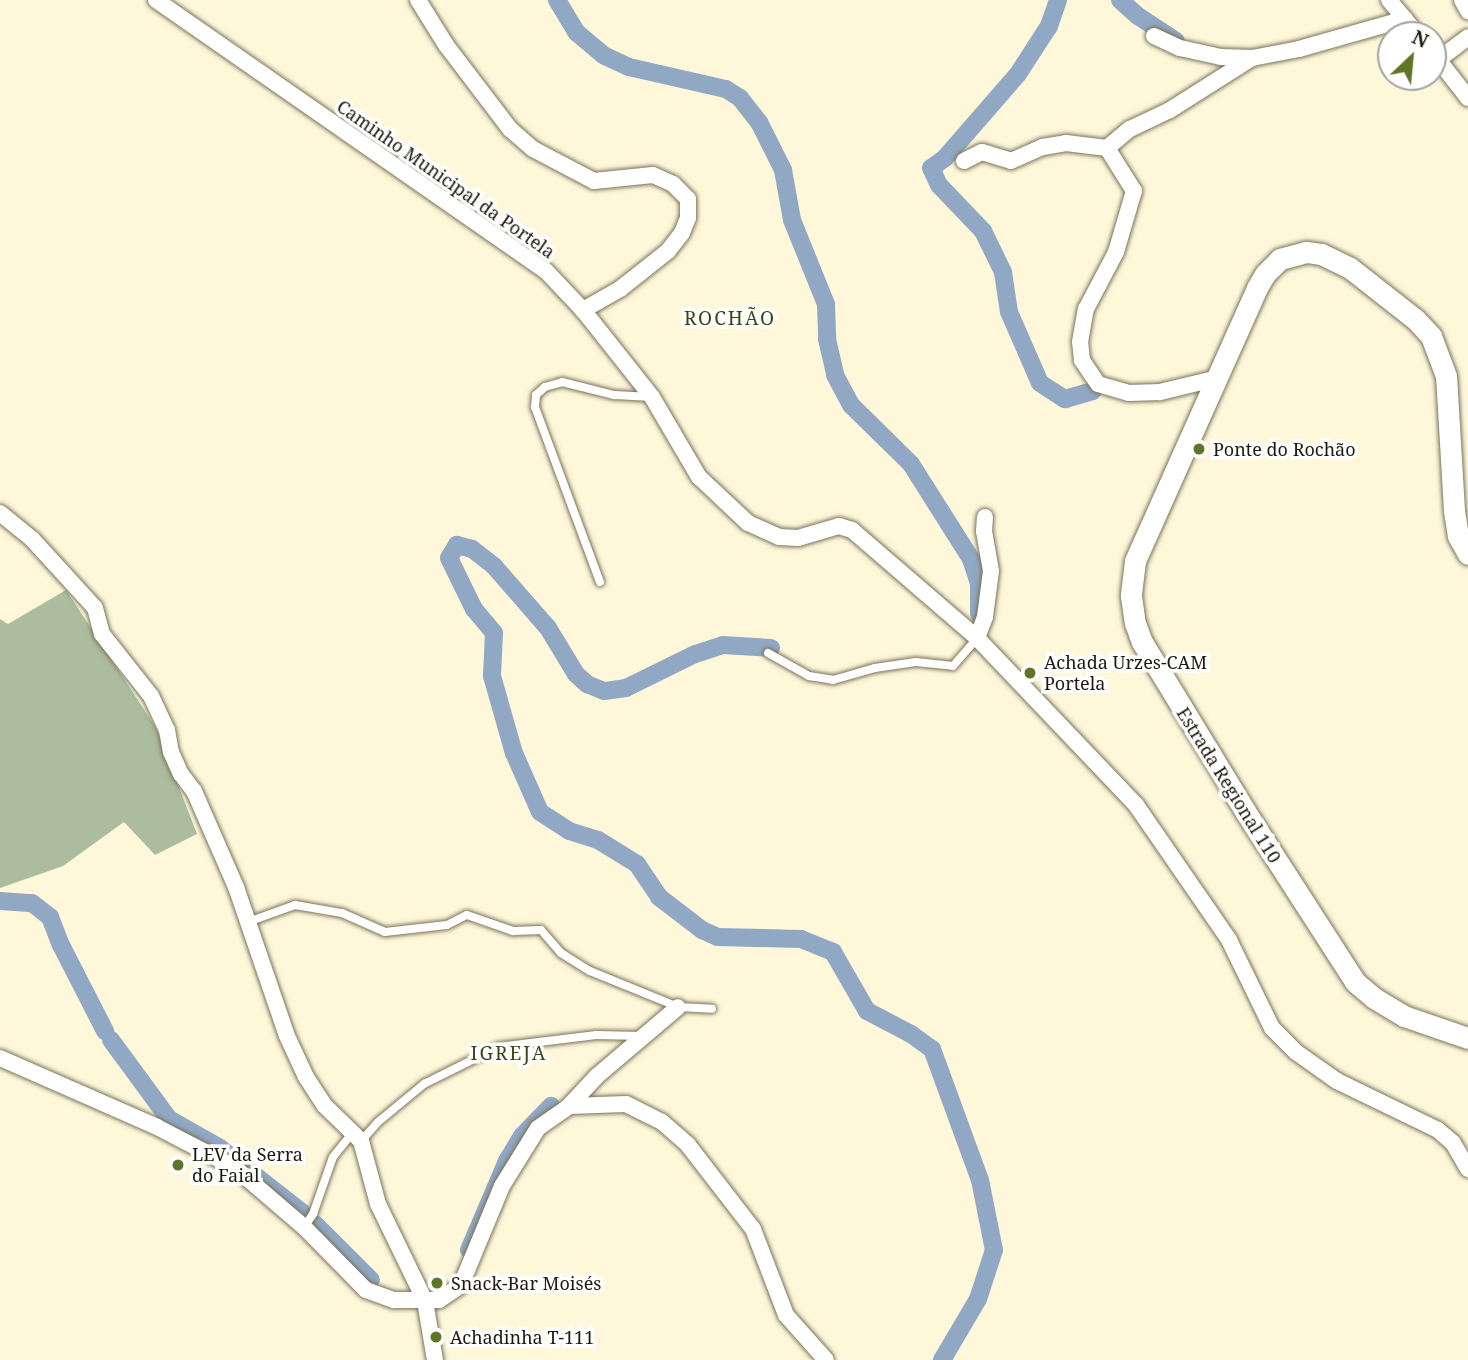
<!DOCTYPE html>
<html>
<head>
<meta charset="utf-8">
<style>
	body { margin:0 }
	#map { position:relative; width:1468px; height:1360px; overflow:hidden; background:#fef7da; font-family:"Noto Serif",serif }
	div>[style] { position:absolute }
	.forest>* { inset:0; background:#abbd9e }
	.canal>* { height:18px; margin:-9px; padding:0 9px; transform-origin:9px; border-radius:9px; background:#90a8c3 }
	.roads { filter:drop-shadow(0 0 2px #7a7359) drop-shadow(0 0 2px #7a7359) }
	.lane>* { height:8px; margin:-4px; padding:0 4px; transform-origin:4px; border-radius:4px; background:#fff }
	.street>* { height:16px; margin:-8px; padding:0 8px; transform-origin:8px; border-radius:8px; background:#fff }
	.secondary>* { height:21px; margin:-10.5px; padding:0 10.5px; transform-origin:10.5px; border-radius:10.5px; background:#fff }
	.dots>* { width:19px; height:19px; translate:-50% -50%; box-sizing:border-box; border:4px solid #fff; border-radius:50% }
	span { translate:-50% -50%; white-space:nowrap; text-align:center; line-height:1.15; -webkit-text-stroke:7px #fff; paint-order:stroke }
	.street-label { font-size:18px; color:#1c190f }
	.poi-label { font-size:18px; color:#1c190f }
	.left { translate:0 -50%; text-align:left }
	.neighbourhood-label { font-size:19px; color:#384811; letter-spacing:2px }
	.north { position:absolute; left:1377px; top:21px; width:70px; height:70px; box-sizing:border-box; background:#fff; border:2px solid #a4a39f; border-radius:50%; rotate:26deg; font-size:19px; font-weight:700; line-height:28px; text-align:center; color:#1c190f }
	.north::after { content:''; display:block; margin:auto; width:24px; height:32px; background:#5f7627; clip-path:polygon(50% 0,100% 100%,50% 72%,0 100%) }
</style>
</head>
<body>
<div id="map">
	<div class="forest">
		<div style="clip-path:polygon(66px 590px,156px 728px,197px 834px,155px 855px,124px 822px,63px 866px,0 888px,0 619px,8px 624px)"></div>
	</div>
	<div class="canal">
		<div style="left:557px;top:0;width:37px;rotate:59deg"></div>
		<div style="left:576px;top:32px;width:35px;rotate:40deg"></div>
		<div style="left:603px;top:55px;width:29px;rotate:25deg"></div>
		<div style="left:629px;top:67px;width:99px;rotate:12.8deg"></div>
		<div style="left:726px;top:89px;width:17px;rotate:33deg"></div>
		<div style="left:740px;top:98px;width:31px;rotate:52deg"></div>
		<div style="left:759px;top:122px;width:54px;rotate:63.4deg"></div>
		<div style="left:783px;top:170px;width:51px;rotate:79.8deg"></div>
		<div style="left:792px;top:220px;width:91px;rotate:68deg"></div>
		<div style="left:826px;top:304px;width:35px;rotate:88deg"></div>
		<div style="left:827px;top:339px;width:37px;rotate:77deg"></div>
		<div style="left:835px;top:375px;width:34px;rotate:62deg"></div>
		<div style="left:851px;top:405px;width:84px;rotate:44.5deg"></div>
		<div style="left:911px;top:464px;width:112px;rotate:57.7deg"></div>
		<div style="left:971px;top:559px;width:26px;rotate:72deg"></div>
		<div style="left:979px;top:584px;width:30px;rotate:90deg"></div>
		<div style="left:1058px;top:0;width:28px;rotate:109deg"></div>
		<div style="left:1049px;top:26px;width:57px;rotate:122.9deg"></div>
		<div style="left:1018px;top:74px;width:111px;rotate:131deg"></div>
		<div style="left:945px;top:158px;width:17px;rotate:144deg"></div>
		<div style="left:931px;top:168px;width:19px;rotate:65deg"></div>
		<div style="left:939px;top:185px;width:64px;rotate:46.3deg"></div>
		<div style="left:983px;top:231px;width:46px;rotate:64deg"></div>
		<div style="left:1003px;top:272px;width:40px;rotate:81.5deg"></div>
		<div style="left:1009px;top:312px;width:77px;rotate:66.4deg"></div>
		<div style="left:1040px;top:383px;width:30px;rotate:33deg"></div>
		<div style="left:1065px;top:399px;width:29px;rotate:-16deg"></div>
		<div style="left:1120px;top:0;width:24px;rotate:42deg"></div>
		<div style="left:1138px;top:16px;width:45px;rotate:33.3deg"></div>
		<div style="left:771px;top:648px;width:48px;rotate:-176.4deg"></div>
		<div style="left:723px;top:645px;width:29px;rotate:162deg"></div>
		<div style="left:695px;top:654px;width:77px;rotate:153.8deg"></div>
		<div style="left:626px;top:688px;width:22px;rotate:172deg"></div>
		<div style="left:604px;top:691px;width:18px;rotate:-158deg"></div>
		<div style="left:587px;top:684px;width:15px;rotate:-138deg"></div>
		<div style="left:576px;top:674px;width:54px;rotate:-121.3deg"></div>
		<div style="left:548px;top:628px;width:82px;rotate:-131.1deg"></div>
		<div style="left:494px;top:566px;width:28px;rotate:-142deg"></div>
		<div style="left:472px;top:549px;width:16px;rotate:-165deg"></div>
		<div style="left:457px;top:545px;width:15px;rotate:122deg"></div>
		<div style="left:449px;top:558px;width:57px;rotate:63.9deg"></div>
		<div style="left:474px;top:609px;width:31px;rotate:50deg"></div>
		<div style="left:494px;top:633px;width:43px;rotate:92.7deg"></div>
		<div style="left:492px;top:676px;width:80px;rotate:74.1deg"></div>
		<div style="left:514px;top:753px;width:64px;rotate:66.2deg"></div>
		<div style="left:540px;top:812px;width:35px;rotate:33deg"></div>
		<div style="left:569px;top:831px;width:30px;rotate:17deg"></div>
		<div style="left:598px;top:840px;width:46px;rotate:31.6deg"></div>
		<div style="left:637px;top:864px;width:40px;rotate:56deg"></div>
		<div style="left:659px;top:897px;width:54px;rotate:37.5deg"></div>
		<div style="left:702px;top:930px;width:17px;rotate:24deg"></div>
		<div style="left:718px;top:937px;width:83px;rotate:1.4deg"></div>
		<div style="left:801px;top:939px;width:35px;rotate:22deg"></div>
		<div style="left:833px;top:952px;width:68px;rotate:60deg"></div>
		<div style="left:867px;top:1011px;width:50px;rotate:27.6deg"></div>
		<div style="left:911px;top:1034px;width:26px;rotate:36deg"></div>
		<div style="left:932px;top:1049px;width:140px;rotate:69.9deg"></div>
		<div style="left:980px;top:1180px;width:71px;rotate:78.7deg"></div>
		<div style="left:994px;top:1250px;width:52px;rotate:108.1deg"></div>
		<div style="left:978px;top:1299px;width:71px;rotate:120.5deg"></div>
		<div style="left:0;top:901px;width:32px;rotate:4deg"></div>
		<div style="left:32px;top:903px;width:23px;rotate:38deg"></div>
		<div style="left:50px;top:917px;width:30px;rotate:69deg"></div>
		<div style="left:61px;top:945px;width:97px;rotate:62.9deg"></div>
		<div style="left:111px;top:1040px;width:98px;rotate:53.7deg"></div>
		<div style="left:169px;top:1119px;width:59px;rotate:29.6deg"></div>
		<div style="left:220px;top:1148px;width:105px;rotate:38.1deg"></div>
		<div style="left:315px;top:1224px;width:79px;rotate:45deg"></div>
		<div style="left:469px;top:1250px;width:97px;rotate:-66.9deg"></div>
		<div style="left:507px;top:1161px;width:29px;rotate:-59deg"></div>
		<div style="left:522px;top:1136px;width:42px;rotate:-46deg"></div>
	</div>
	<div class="roads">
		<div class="lane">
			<div style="left:600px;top:582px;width:187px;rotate:-110.4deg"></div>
			<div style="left:535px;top:407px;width:12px;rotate:-85deg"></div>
			<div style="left:536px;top:395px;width:12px;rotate:-42deg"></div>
			<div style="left:545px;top:387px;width:18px;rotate:-16deg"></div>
			<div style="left:562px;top:382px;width:54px;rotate:14deg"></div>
			<div style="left:614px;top:395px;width:38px;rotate:3deg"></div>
			<div style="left:768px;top:653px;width:47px;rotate:29.3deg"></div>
			<div style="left:809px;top:676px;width:24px;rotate:9deg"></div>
			<div style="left:833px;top:680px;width:44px;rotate:-15.9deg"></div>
			<div style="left:875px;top:668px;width:41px;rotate:-8.3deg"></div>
			<div style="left:916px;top:662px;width:37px;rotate:6deg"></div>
			<div style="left:953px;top:666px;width:37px;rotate:-49deg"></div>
			<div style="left:248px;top:922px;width:50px;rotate:-19.9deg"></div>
			<div style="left:295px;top:905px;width:48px;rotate:9.7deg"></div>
			<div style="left:342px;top:913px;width:47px;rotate:23.8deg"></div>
			<div style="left:385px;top:932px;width:62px;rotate:-6.4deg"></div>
			<div style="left:447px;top:925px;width:22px;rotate:-27deg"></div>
			<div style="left:467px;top:915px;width:49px;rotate:19.2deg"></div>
			<div style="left:513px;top:931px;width:28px;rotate:-2deg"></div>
			<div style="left:541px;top:930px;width:30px;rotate:49deg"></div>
			<div style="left:561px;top:953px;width:34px;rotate:32deg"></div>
			<div style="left:590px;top:971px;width:95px;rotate:22.2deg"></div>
			<div style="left:678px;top:1007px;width:34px;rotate:3deg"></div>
			<div style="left:361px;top:1141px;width:25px;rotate:-48deg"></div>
			<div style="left:378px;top:1122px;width:60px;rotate:-39.6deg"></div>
			<div style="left:424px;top:1084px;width:83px;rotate:-26.6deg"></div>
			<div style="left:498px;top:1047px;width:99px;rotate:-7deg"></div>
			<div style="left:596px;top:1035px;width:46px;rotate:1.2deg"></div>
			<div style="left:304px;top:1227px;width:16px;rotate:-55deg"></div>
			<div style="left:313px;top:1214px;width:60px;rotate:-70.7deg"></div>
			<div style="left:333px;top:1157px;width:33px;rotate:-51deg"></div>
		</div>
		<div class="street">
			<div style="left:156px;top:0;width:475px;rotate:34.8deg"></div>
			<div style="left:546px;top:271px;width:54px;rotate:46.5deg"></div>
			<div style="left:583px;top:310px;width:111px;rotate:51.6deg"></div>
			<div style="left:652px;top:397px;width:93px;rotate:59.6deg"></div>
			<div style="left:699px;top:477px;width:67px;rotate:43.2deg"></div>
			<div style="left:748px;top:523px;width:34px;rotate:24deg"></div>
			<div style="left:779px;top:537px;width:19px;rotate:3deg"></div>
			<div style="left:798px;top:538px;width:43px;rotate:-16.3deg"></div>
			<div style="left:839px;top:526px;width:14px;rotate:17deg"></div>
			<div style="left:852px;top:530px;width:165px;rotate:40.8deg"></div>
			<div style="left:977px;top:638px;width:231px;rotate:46.4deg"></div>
			<div style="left:1136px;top:805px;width:164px;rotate:55.4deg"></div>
			<div style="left:1229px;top:940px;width:98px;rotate:64deg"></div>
			<div style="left:1272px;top:1028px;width:34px;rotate:45deg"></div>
			<div style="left:1296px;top:1052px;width:50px;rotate:35.3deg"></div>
			<div style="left:1337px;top:1081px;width:112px;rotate:25.9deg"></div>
			<div style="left:1438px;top:1130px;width:20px;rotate:41deg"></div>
			<div style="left:1453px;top:1143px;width:30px;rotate:60deg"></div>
			<div style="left:418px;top:0;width:53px;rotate:58.1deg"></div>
			<div style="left:446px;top:45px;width:106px;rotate:52.7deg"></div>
			<div style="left:510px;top:129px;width:30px;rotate:41deg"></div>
			<div style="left:533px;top:149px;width:69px;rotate:27.7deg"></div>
			<div style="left:594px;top:181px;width:59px;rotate:-5.8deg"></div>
			<div style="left:653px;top:175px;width:22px;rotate:24deg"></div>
			<div style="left:673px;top:184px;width:21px;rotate:45deg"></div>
			<div style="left:688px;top:199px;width:19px;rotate:90deg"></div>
			<div style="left:688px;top:218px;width:16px;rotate:112deg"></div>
			<div style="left:682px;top:233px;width:23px;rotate:128deg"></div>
			<div style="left:668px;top:251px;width:61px;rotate:141.6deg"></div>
			<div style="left:620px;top:289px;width:43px;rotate:150.4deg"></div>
			<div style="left:1389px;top:0;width:45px;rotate:50.4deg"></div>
			<div style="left:1462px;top:0;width:13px;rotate:61deg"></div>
			<div style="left:1154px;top:36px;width:29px;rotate:25deg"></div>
			<div style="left:1180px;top:48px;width:42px;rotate:12.4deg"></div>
			<div style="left:1221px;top:57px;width:31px;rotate:2deg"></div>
			<div style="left:1252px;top:58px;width:48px;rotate:-10.8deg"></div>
			<div style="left:1299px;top:49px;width:110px;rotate:-15.8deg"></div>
			<div style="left:1433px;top:53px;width:57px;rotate:52.1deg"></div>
			<div style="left:1439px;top:59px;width:36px;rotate:-37deg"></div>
			<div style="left:964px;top:161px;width:20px;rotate:-27deg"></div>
			<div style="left:982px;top:152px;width:30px;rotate:17deg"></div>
			<div style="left:1011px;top:161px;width:35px;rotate:-24deg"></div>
			<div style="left:1043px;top:147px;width:23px;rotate:-10deg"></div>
			<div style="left:1066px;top:143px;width:41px;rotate:7deg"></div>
			<div style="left:1218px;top:378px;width:60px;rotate:166.4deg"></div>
			<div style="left:1160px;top:392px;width:31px;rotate:178deg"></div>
			<div style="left:1129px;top:393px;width:32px;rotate:-164deg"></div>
			<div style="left:1098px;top:384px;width:29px;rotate:-124deg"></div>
			<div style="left:1082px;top:360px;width:18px;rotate:-96deg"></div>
			<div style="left:1080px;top:342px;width:34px;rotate:-80deg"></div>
			<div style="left:1086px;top:309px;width:64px;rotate:-62.2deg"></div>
			<div style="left:1116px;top:252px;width:64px;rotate:-73.6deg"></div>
			<div style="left:1134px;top:191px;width:51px;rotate:-122.1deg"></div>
			<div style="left:1107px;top:148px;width:30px;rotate:-40deg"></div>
			<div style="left:1130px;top:129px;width:44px;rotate:-25.4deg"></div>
			<div style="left:1170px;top:110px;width:97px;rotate:-32.4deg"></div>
			<div style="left:0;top:513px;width:41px;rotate:39.1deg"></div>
			<div style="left:32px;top:539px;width:93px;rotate:47.6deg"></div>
			<div style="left:95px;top:608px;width:27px;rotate:75deg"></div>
			<div style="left:102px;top:634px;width:79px;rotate:51.7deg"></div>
			<div style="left:151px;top:696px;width:38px;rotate:65deg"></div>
			<div style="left:167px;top:730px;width:22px;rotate:80deg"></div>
			<div style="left:171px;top:752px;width:24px;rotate:66deg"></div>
			<div style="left:181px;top:774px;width:21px;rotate:53deg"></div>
			<div style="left:194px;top:791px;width:105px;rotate:66.4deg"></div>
			<div style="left:236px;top:887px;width:157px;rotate:71.1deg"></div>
			<div style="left:287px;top:1036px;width:45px;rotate:65.1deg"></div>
			<div style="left:306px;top:1077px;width:33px;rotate:57deg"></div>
			<div style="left:324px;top:1105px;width:52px;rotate:44.2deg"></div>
			<div style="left:361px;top:1141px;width:65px;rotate:74.9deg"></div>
			<div style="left:378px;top:1204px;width:108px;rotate:64.1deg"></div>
			<div style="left:425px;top:1301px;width:60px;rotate:80.4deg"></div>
			<div style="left:977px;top:638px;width:22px;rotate:-69deg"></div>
			<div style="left:985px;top:617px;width:46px;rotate:-82.6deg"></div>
			<div style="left:991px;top:571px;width:41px;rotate:-99.9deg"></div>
			<div style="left:984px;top:531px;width:14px;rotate:-86deg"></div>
			<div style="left:0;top:1058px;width:171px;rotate:23.7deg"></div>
			<div style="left:157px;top:1127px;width:87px;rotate:27.5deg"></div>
			<div style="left:234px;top:1167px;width:92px;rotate:40.6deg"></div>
			<div style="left:304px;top:1227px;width:88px;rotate:45.5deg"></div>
			<div style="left:366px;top:1290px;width:30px;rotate:20deg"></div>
			<div style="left:394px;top:1300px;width:45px"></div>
			<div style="left:439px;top:1300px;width:27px;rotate:-34deg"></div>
			<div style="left:461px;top:1285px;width:107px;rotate:-67.5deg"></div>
			<div style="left:502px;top:1186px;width:68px;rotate:-58.2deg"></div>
			<div style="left:538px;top:1128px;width:38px;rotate:-35deg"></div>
			<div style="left:569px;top:1106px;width:57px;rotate:-2deg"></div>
			<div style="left:626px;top:1104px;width:40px;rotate:26.6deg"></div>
			<div style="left:662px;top:1122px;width:35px;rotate:41deg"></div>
			<div style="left:688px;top:1145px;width:106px;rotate:52.3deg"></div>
			<div style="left:753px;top:1229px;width:92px;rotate:69deg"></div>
			<div style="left:786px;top:1315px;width:60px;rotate:48.4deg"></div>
			<div style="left:569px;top:1106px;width:41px;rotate:-47deg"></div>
			<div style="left:597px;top:1076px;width:106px;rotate:-40.4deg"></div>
		</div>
		<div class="secondary">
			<div style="left:1468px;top:554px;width:21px;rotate:-119deg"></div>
			<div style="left:1458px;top:536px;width:26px;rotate:-99deg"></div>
			<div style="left:1454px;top:510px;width:134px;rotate:-93.4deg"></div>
			<div style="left:1446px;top:376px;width:43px;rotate:-110.6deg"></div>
			<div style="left:1431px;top:336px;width:23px;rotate:-133deg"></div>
			<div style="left:1415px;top:319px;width:83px;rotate:-141.9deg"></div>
			<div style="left:1350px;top:268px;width:32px;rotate:-154deg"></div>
			<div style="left:1321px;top:254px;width:15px;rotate:-172deg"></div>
			<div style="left:1306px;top:252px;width:27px;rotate:165deg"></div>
			<div style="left:1280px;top:259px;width:21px;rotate:135deg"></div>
			<div style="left:1265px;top:274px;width:16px;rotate:120deg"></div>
			<div style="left:1257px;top:288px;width:299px;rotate:114.1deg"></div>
			<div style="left:1135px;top:561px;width:35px;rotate:97deg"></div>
			<div style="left:1131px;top:596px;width:27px;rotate:82deg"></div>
			<div style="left:1135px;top:623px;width:20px;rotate:70deg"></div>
			<div style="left:1142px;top:642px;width:198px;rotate:58.6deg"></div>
			<div style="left:1245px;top:811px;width:203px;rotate:57.2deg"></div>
			<div style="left:1355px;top:982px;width:25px;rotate:40deg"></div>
			<div style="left:1374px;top:998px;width:35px;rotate:31deg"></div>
			<div style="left:1404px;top:1016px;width:68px;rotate:19deg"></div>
		</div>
	</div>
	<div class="dots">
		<div style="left:1199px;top:449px;background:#5f7627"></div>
		<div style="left:1030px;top:673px;background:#5f7627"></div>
		<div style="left:178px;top:1165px;background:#5f7627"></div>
		<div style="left:437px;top:1283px;background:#5f7627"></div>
		<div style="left:436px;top:1337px;background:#5f7627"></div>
	</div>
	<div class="street-label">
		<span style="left:446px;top:179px;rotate:35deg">Caminho Municipal da Portela</span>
		<span style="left:1229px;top:785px;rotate:58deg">Estrada Regional 110</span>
	</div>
	<div class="poi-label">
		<span class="left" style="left:1213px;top:449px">Ponte do Rochão</span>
		<span class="left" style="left:1044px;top:673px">Achada Urzes-CAM<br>Portela</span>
		<span class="left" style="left:192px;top:1165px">LEV da Serra<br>do Faial</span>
		<span class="left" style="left:451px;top:1283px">Snack-Bar Moisés</span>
		<span class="left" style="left:450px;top:1337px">Achadinha T-111</span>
	</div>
	<div class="neighbourhood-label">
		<span style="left:730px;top:319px">ROCHÃO</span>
		<span style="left:509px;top:1054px">IGREJA</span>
	</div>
	<div class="north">N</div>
</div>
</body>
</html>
